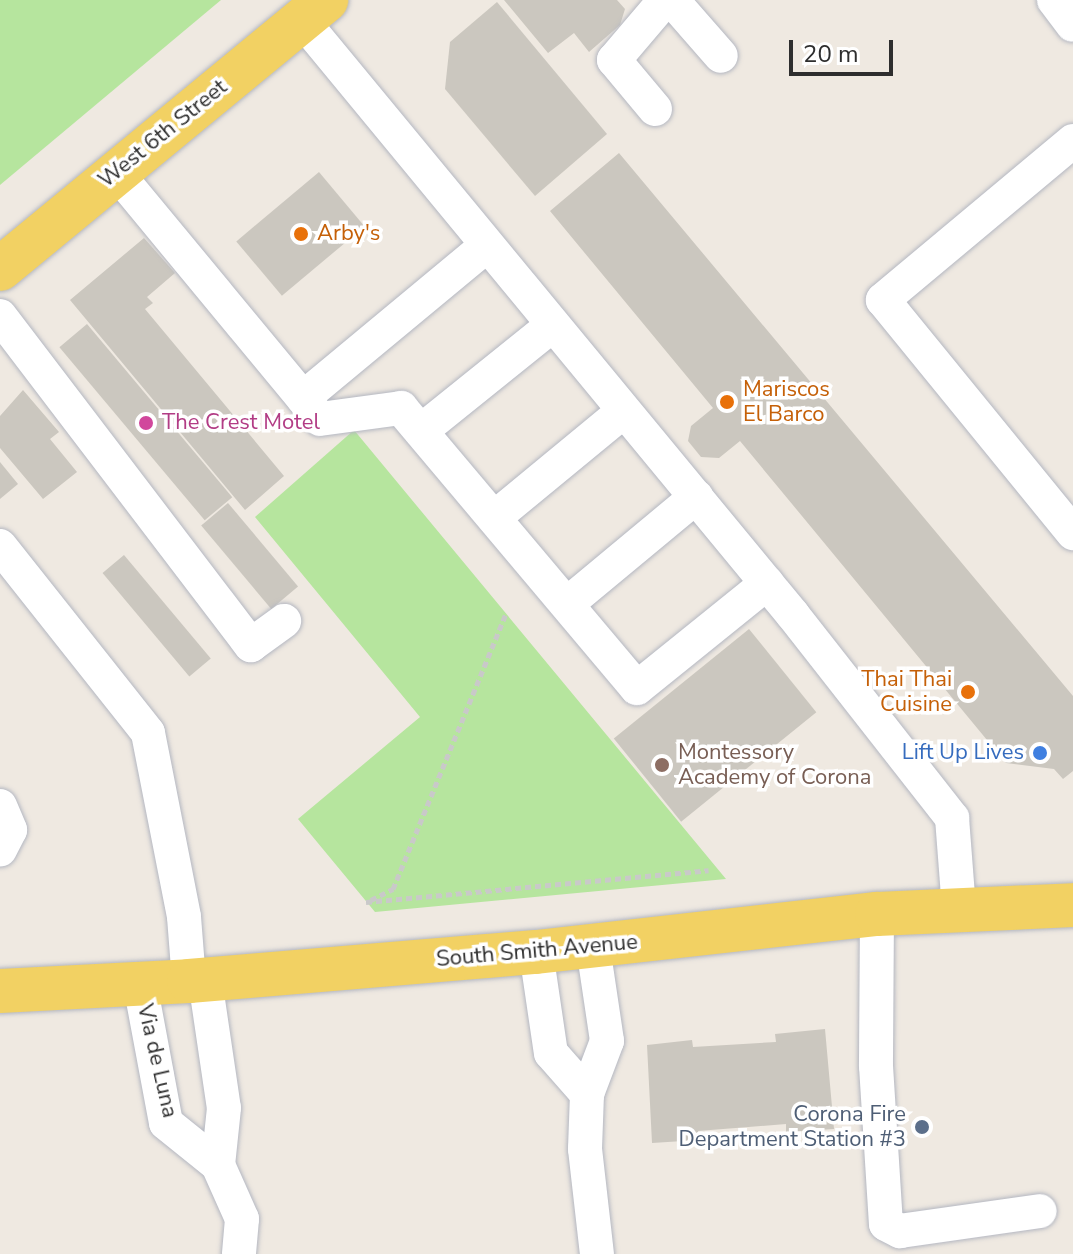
<!DOCTYPE html>
<html>
<head>
<meta charset="utf-8">
<style>
	body { margin:0 }
	#map { position:relative; width:1073px; height:1254px; overflow:hidden; background:#efe9e1; font-family:"Nunito Sans",sans-serif }
	div>[style] { position:absolute }
	.green>* { inset:0; background:#b6e59e }
	.building>* { inset:0; background:#cbc7bf; transform-origin:0 0 }
	.path>* { height:5px; margin-top:-2.5px; transform-origin:0; background:repeating-linear-gradient(90deg,#c9c9c9 0 6px,transparent 0 10px) }
	.roads { filter:drop-shadow(0 0 2px #b4b7c1) drop-shadow(0 0 2px #b4b7c1) }
	.minor>* { height:34px; margin:-17px; padding:0 17px; transform-origin:17px; border-radius:17px; background:#fff }
	.major>* { height:44px; margin:-22px; padding:0 22px; transform-origin:22px; border-radius:22px; background:#f2d163 }
	.dots>* { width:22px; height:22px; translate:-50% -50%; box-sizing:border-box; border:4px solid #fff; border-radius:50% }
	span { translate:-50% -50%; white-space:nowrap; text-align:center; line-height:1.15; -webkit-text-stroke:7px #fff; paint-order:stroke }
	.street-label { font-size:22px; color:#2e2e2e }
	.food-label { font-size:22px; color:#c56008 }
	.left { translate:0 -50%; text-align:left }
	.right { translate:-100% -50%; text-align:right }
	.hotel-label { font-size:22px; color:#b23c85 }
	.education-label { font-size:22px; color:#785e54 }
	.shop-label { font-size:22px; color:#366cbe }
	.service-label { font-size:22px; color:#4e5e75 }
	.scale { position:absolute; left:789px; top:40px; width:104px; height:36px; box-sizing:border-box; border:4px solid #2e2e2e; border-top:0; padding-left:10px; font-size:24px; line-height:28px; white-space:nowrap; color:#2e2e2e; -webkit-text-stroke:6px #fff; paint-order:stroke }
</style>
</head>
<body>
<div id="map">
	<div class="green">
		<div style="clip-path:polygon(0 0,221px 0,0 185px)"></div>
		<div style="clip-path:polygon(354px 430px,726px 879px,375px 912px,298px 819px,420px 717px,255px 517px)"></div>
	</div>
	<div class="building">
		<div style="clip-path:polygon(504px 0,617px 0,625px 9px,620px 25px,589px 52px,574px 33px,548px 53px)"></div>
		<div style="clip-path:polygon(497px 2px,607px 134px,535px 196px,445px 89px,450px 42px)"></div>
		<div style="clip-path:polygon(619px 153px,1073px 696px,1073px 771px,1063px 779px,1054px 769px,1006px 763px,740px 441px,719px 458px,701px 457px,688px 441px,691px 426px,713px 408px,550px 211px)"></div>
		<div style="left:319px;top:172px;width:71px;height:108px;rotate:50deg"></div>
		<div style="clip-path:polygon(144px 238px,175px 273px,147px 297px,153px 303px,145px 309px,284px 476px,245px 510px,70px 300px)"></div>
		<div style="left:87px;top:324px;width:226px;height:36px;rotate:50deg"></div>
		<div style="clip-path:polygon(23px 390px,59px 432px,50px 439px,77px 472px,43px 499px,0 448px,0 416px)"></div>
		<div style="clip-path:polygon(0 462px,18px 484px,0 499px)"></div>
		<div style="left:228px;top:503px;width:109px;height:35px;rotate:50deg"></div>
		<div style="left:124px;top:555px;width:135px;height:28px;rotate:50deg"></div>
		<div style="left:749px;top:629px;width:107px;height:174px;rotate:51deg"></div>
		<div style="clip-path:polygon(825px 1029px,834px 1129px,786px 1132px,786px 1124px,698px 1131px,699px 1140px,652px 1143px,647px 1045px,692px 1040px,693px 1047px,776px 1042px,775px 1034px)"></div>
	</div>
	<div class="path">
		<div style="left:371px;top:900px;width:25px;rotate:-27deg"></div>
		<div style="left:393px;top:889px;width:297px;rotate:-67.7deg"></div>
		<div style="left:366px;top:902px;width:344px;rotate:-5.3deg"></div>
	</div>
	<div class="roads">
		<div class="minor">
			<div style="left:672px;top:0;width:74px;rotate:48.8deg"></div>
			<div style="left:1054px;top:0;width:31px;rotate:53deg"></div>
			<div style="left:302px;top:20px;width:771px;rotate:50.47deg"></div>
			<div style="left:793px;top:615px;width:258px;rotate:51.9deg"></div>
			<div style="left:952px;top:818px;width:92px;rotate:85.6deg"></div>
			<div style="left:655px;top:109px;width:64px;rotate:-129.9deg"></div>
			<div style="left:614px;top:60px;width:79px;rotate:-49.6deg"></div>
			<div style="left:1073px;top:141px;width:248px;rotate:140.1deg"></div>
			<div style="left:883px;top:300px;width:301px;rotate:50.8deg"></div>
			<div style="left:116px;top:172px;width:320px;rotate:50.4deg"></div>
			<div style="left:320px;top:419px;width:82px;rotate:-7.7deg"></div>
			<div style="left:401px;top:408px;width:366px;rotate:49.9deg"></div>
			<div style="left:637px;top:688px;width:167px;rotate:-38.9deg"></div>
			<div style="left:0;top:316px;width:414px;rotate:52.7deg"></div>
			<div style="left:251px;top:645px;width:41px;rotate:-36deg"></div>
			<div style="left:303px;top:398px;width:239px;rotate:-39.7deg"></div>
			<div style="left:421px;top:431px;width:169px;rotate:-38.8deg"></div>
			<div style="left:494px;top:518px;width:168px;rotate:-39.5deg"></div>
			<div style="left:0;top:546px;width:238px;rotate:51.6deg"></div>
			<div style="left:148px;top:733px;width:187px;rotate:78.9deg"></div>
			<div style="left:184px;top:917px;width:64px;rotate:85.5deg"></div>
			<div style="left:567px;top:604px;width:168px;rotate:-39.7deg"></div>
			<div style="left:0;top:806px;width:26px;rotate:67deg"></div>
			<div style="left:10px;top:830px;width:22px;rotate:117deg"></div>
			<div style="left:877px;top:914px;width:152px;rotate:90.4deg"></div>
			<div style="left:876px;top:1066px;width:158px;rotate:86.4deg"></div>
			<div style="left:886px;top:1224px;width:16px;rotate:27deg"></div>
			<div style="left:900px;top:1231px;width:141px;rotate:-8.1deg"></div>
			<div style="left:593px;top:947px;width:95px;rotate:81.5deg"></div>
			<div style="left:607px;top:1041px;width:57px;rotate:110.7deg"></div>
			<div style="left:587px;top:1094px;width:55px;rotate:92.1deg"></div>
			<div style="left:585px;top:1149px;width:106px;rotate:83.5deg"></div>
			<div style="left:536px;top:952px;width:102px;rotate:81.6deg"></div>
			<div style="left:551px;top:1053px;width:55px;rotate:48.7deg"></div>
			<div style="left:205px;top:980px;width:129px;rotate:81.6deg"></div>
			<div style="left:224px;top:1108px;width:57px;rotate:96deg"></div>
			<div style="left:140px;top:984px;width:141px;rotate:79.4deg"></div>
			<div style="left:166px;top:1123px;width:67px;rotate:38.9deg"></div>
			<div style="left:218px;top:1165px;width:59px;rotate:66deg"></div>
			<div style="left:242px;top:1219px;width:35px;rotate:95deg"></div>
		</div>
		<div class="major">
			<div style="left:0;top:269px;width:423px;rotate:-39.5deg"></div>
			<div style="left:0;top:991px;width:189px;rotate:-3deg"></div>
			<div style="left:189px;top:981px;width:348px;rotate:-4.8deg"></div>
			<div style="left:536px;top:952px;width:343px;rotate:-6.4deg"></div>
			<div style="left:877px;top:914px;width:196px;rotate:-2.6deg"></div>
		</div>
	</div>
	<div class="dots">
		<div style="left:301px;top:234px;background:#e8710a"></div>
		<div style="left:727px;top:402px;background:#e8710a"></div>
		<div style="left:146px;top:423px;background:#d1479c"></div>
		<div style="left:968px;top:692px;background:#e8710a"></div>
		<div style="left:1040px;top:753px;background:#3f7fe0"></div>
		<div style="left:662px;top:765px;background:#8d6e63"></div>
		<div style="left:922px;top:1127px;background:#5c6f8a"></div>
	</div>
	<div class="street-label">
		<span style="left:163px;top:134px;rotate:-39deg">West 6th Street</span>
		<span style="left:537px;top:951px;rotate:-5deg">South Smith Avenue</span>
		<span style="left:157px;top:1061px;rotate:77deg">Via de Luna</span>
	</div>
	<div class="food-label">
		<span class="left" style="left:317px;top:234px">Arby's</span>
		<span class="left" style="left:743px;top:402px">Mariscos<br>El Barco</span>
		<span class="right" style="left:952px;top:692px">Thai Thai<br>Cuisine</span>
	</div>
	<div class="hotel-label">
		<span class="left" style="left:162px;top:423px">The Crest Motel</span>
	</div>
	<div class="education-label">
		<span class="left" style="left:678px;top:765px">Montessory<br>Academy of Corona</span>
	</div>
	<div class="shop-label">
		<span class="right" style="left:1024px;top:753px">Lift Up Lives</span>
	</div>
	<div class="service-label">
		<span class="right" style="left:906px;top:1127px">Corona Fire<br>Department Station #3</span>
	</div>
	<div class="scale">20 m</div>
</div>
</body>
</html>
